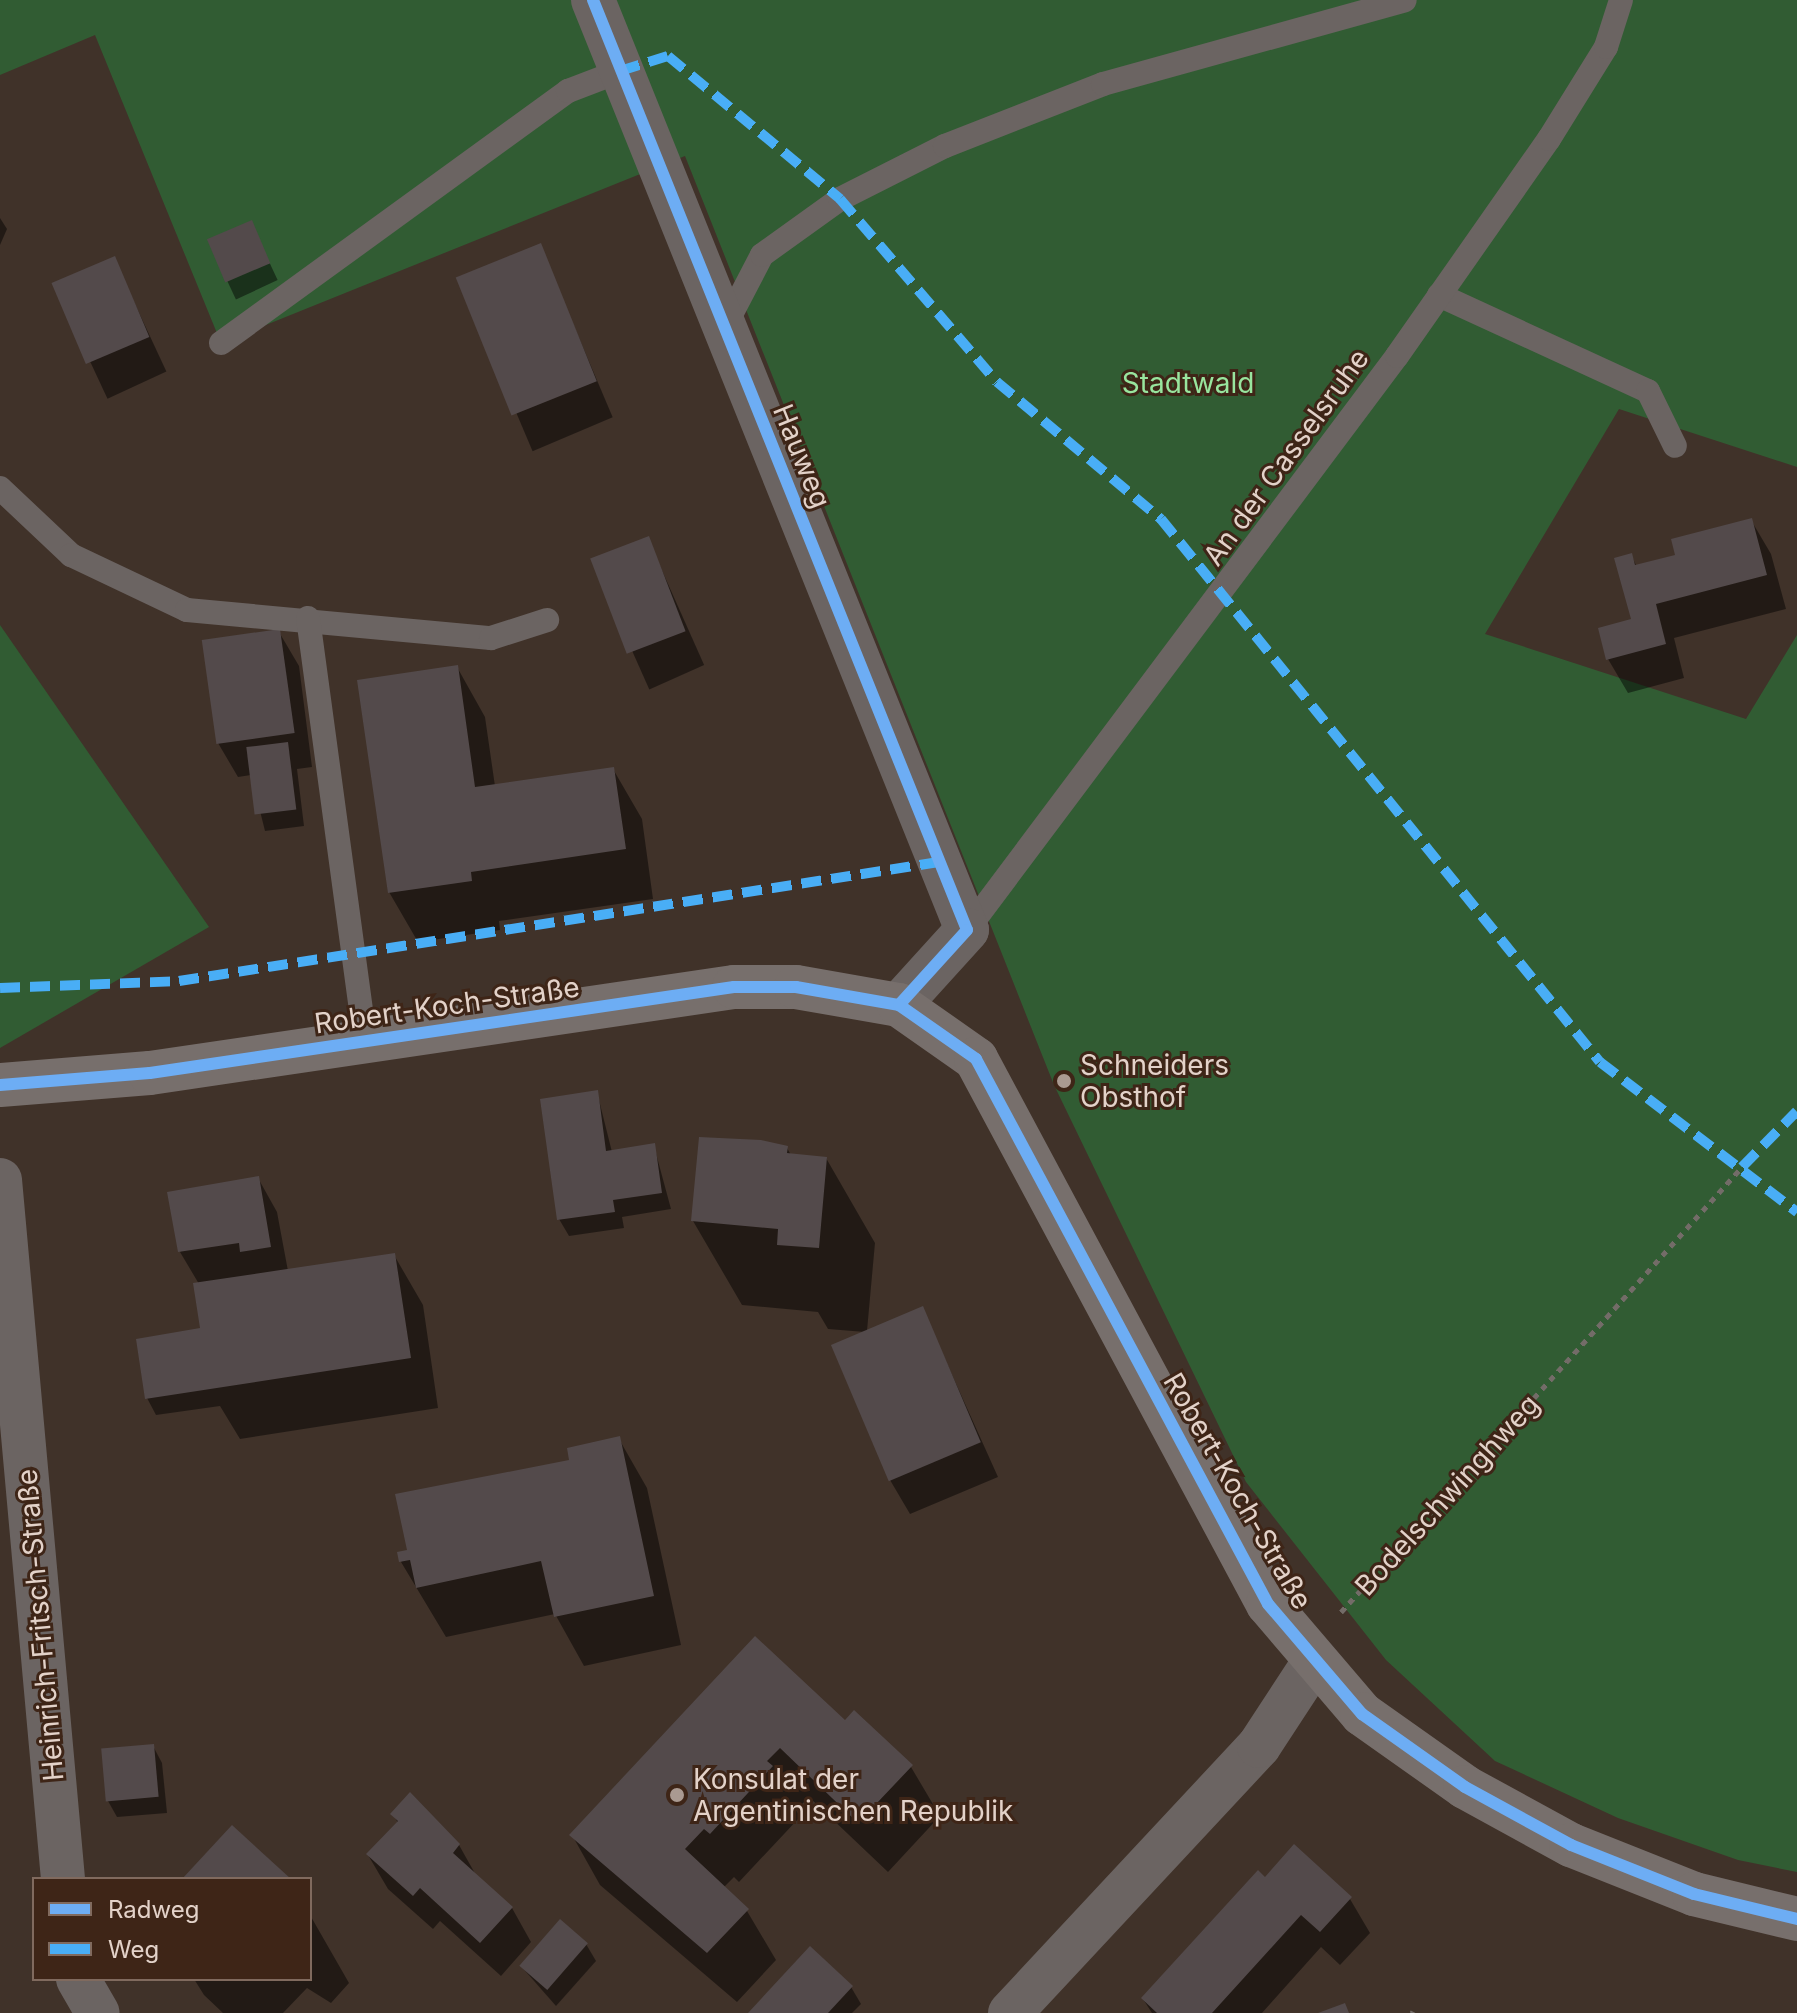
<!DOCTYPE html>
<html>
<head>
<meta charset="utf-8">
<style>
	body { margin:0 }
	#map { position:relative; width:1797px; height:2013px; overflow:hidden; background:#403229; font-family:Inter,sans-serif }
	div>[style] { position:absolute }
	.green>* { inset:0; background:#315c33 }
	.shadow>* { inset:0; background:#0007; transform-origin:0 0 }
	.building>* { inset:0; background:#534a4b; transform-origin:0 0 }
	.path>* { height:5px; margin-top:-2.5px; transform-origin:0; background:repeating-linear-gradient(90deg,#736c68 0 6px,transparent 0 12px) }
	.lane>* { height:24px; margin:-12px; padding:0 12px; transform-origin:12px; border-radius:12px; background:#6b6462 }
	.street>* { height:44px; margin:-22px; padding:0 22px; transform-origin:22px; border-radius:22px; background:#6b6462 }
	.secondary>* { height:44px; margin:-22px; padding:0 22px; transform-origin:22px; border-radius:22px; background:#776f6c }
	.quiet>* { height:10px; margin-top:-5px; transform-origin:0; background:repeating-linear-gradient(90deg,#49aef6 0 20px,transparent 0 30px) }
	.cycleway>* { height:12px; margin:-6px; padding:0 6px; transform-origin:6px; border-radius:6px; background:#6dadf4 }
	.dots>* { width:22px; height:22px; translate:-50% -50%; box-sizing:border-box; border:4px solid #3e2517; border-radius:50% }
	span { translate:-50% -50%; white-space:nowrap; text-align:center; line-height:1.15; -webkit-text-stroke:6px #3e2517; paint-order:stroke }
	.park-label { font-size:28px; color:#98e59e }
	.street-label { font-size:28px; color:#e3d2c9 }
	.poi-label { font-size:28px; color:#e3d2c9 }
	.left { translate:0 -50%; text-align:left }
	.legend { position:absolute; left:32px; top:1877px; width:280px; height:104px; box-sizing:border-box; background:#3e2517; border:2px solid #806a5e; margin:0; padding:10px 14px; list-style:none; font-size:24px; color:#e3d2c9 }
	.legend li { display:flex; align-items:center; gap:16px; height:40px }
	.legend b { width:40px; border:2px solid #806a5e }
</style>
</head>
<body>
<div id="map">
	<div class="green">
		<div style="clip-path:polygon(0 0,1797px 0,1797px 467px,1619px 409px,1485px 634px,1746px 719px,1797px 635px,1797px 1872px,1738px 1860px,1618px 1818px,1495px 1761px,1386px 1660px,1246px 1482px,1054px 1085px,685px 156px,221px 343px,95px 35px,0 75px)"></div>
		<div style="clip-path:polygon(0 625px,209px 927px,0 1048px)"></div>
	</div>
	<div class="shadow">
		<div style="clip-path:polygon(0 218px,7px 229px,0 245px)"></div>
		<div style="left:251px;top:223px;width:63px;height:46px;rotate:65deg"></div>
		<div style="left:540px;top:246px;width:186px;height:87px;rotate:67deg"></div>
		<div style="left:114px;top:259px;width:124px;height:65px;rotate:65deg"></div>
		<div style="clip-path:polygon(1751px 520px,1771px 554px,1786px 609px,1674px 638px,1684px 678px,1628px 693px,1608px 659px,1633px 621px,1631px 555px,1637px 567px,1678px 557px)"></div>
		<div style="left:648px;top:539px;width:138px;height:60px;rotate:66deg"></div>
		<div style="clip-path:polygon(279px 632px,299px 666px,312px 767px,297px 769px,304px 826px,265px 831px,251px 775px,238px 777px,218px 743px)"></div>
		<div style="clip-path:polygon(457px 667px,485px 717px,495px 786px,613px 769px,642px 819px,653px 899px,499px 921px,500px 930px,418px 942px,389px 892px)"></div>
		<div style="clip-path:polygon(597px 1092px,612px 1152px,654px 1146px,671px 1209px,622px 1217px,624px 1228px,569px 1236px,559px 1219px)"></div>
		<div style="clip-path:polygon(787px 1148px,791px 1155px,826px 1158px,875px 1243px,867px 1331px,922px 1308px,998px 1477px,910px 1514px,890px 1480px,865px 1332px,828px 1329px,818px 1312px,742px 1305px,693px 1221px)"></div>
		<div style="clip-path:polygon(258px 1178px,277px 1212px,288px 1271px,394px 1255px,423px 1305px,438px 1408px,240px 1439px,220px 1406px,156px 1415px,147px 1398px,202px 1330px,199px 1284px,180px 1252px)"></div>
		<div style="clip-path:polygon(619px 1439px,647px 1488px,681px 1645px,584px 1666px,555px 1614px,446px 1637px,401px 1562px,409px 1551px)"></div>
		<div style="clip-path:polygon(755px 1638px,845px 1723px,854px 1713px,911px 1767px,940px 1816px,888px 1872px,809px 1797px,796px 1810px,800px 1817px,739px 1882px,734px 1877px,723px 1888px,747px 1911px,776px 1960px,737px 2002px,600px 1885px,572px 1835px)"></div>
		<div style="clip-path:polygon(153px 1746px,162px 1763px,167px 1813px,117px 1817px,108px 1801px)"></div>
		<div style="clip-path:polygon(393px 1814px,459px 1845px,477px 1877px,512px 1908px,531px 1942px,501px 1976px,440px 1921px,433px 1929px,388px 1889px,368px 1855px,398px 1823px)"></div>
		<div style="clip-path:polygon(1265px 1880px,1350px 1899px,1370px 1933px,1340px 1965px,1321px 1947px,1262px 2013px,1152px 2013px,1143px 1999px)"></div>
		<div style="clip-path:polygon(310px 1915px,349px 1983px,331px 2003px,307px 1988px,283px 2013px,223px 2013px,204px 1995px,194px 1979px,310px 1979px)"></div>
		<div style="clip-path:polygon(586px 1944px,596px 1961px,556px 2006px,520px 1965px)"></div>
		<div style="clip-path:polygon(851px 1987px,861px 2004px,852px 2013px,751px 2013px)"></div>
	</div>
	<div class="building">
		<div style="left:252px;top:220px;width:47px;height:49px;rotate:67deg"></div>
		<div style="left:541px;top:243px;width:149px;height:92px;rotate:68deg"></div>
		<div style="left:115px;top:256px;width:88px;height:69px;rotate:67deg"></div>
		<div style="clip-path:polygon(1752px 518px,1767px 575px,1656px 604px,1666px 644px,1606px 660px,1598px 628px,1631px 619px,1614px 558px,1632px 553px,1635px 565px,1675px 555px,1671px 539px)"></div>
		<div style="left:649px;top:536px;width:102px;height:63px;rotate:69deg"></div>
		<div style="left:280px;top:629px;width:105px;height:79px;rotate:82deg"></div>
		<div style="clip-path:polygon(458px 665px,475px 787px,614px 767px,626px 849px,471px 872px,472px 881px,388px 893px,357px 680px)"></div>
		<div style="left:288px;top:742px;width:68px;height:42px;rotate:83deg"></div>
		<div style="clip-path:polygon(598px 1090px,606px 1151px,655px 1143px,662px 1193px,613px 1200px,615px 1212px,557px 1220px,540px 1099px)"></div>
		<div style="clip-path:polygon(699px 1137px,761px 1140px,788px 1146px,787px 1153px,827px 1157px,819px 1248px,777px 1245px,778px 1229px,691px 1221px)"></div>
		<div style="clip-path:polygon(259px 1176px,271px 1247px,240px 1252px,239px 1243px,178px 1252px,167px 1192px)"></div>
		<div style="clip-path:polygon(395px 1253px,411px 1358px,145px 1399px,136px 1339px,200px 1328px,193px 1283px)"></div>
		<div style="left:923px;top:1306px;width:148px;height:100px;rotate:67deg"></div>
		<div style="clip-path:polygon(620px 1436px,654px 1596px,554px 1617px,541px 1561px,416px 1588px,410px 1560px,399px 1562px,397px 1552px,407px 1550px,395px 1494px,569px 1460px,567px 1448px)"></div>
		<div style="clip-path:polygon(755px 1636px,845px 1720px,854px 1710px,913px 1765px,858px 1823px,780px 1748px,767px 1761px,773px 1766px,710px 1834px,704px 1829px,685px 1849px,749px 1909px,707px 1953px,569px 1835px)"></div>
		<div style="left:154px;top:1744px;width:53px;height:53px;rotate:85deg"></div>
		<div style="clip-path:polygon(410px 1792px,460px 1844px,453px 1853px,513px 1907px,480px 1943px,420px 1888px,413px 1896px,366px 1854px,398px 1821px,390px 1814px)"></div>
		<div style="clip-path:polygon(232px 1825px,291px 1879px,182px 1879px)"></div>
		<div style="clip-path:polygon(1294px 1844px,1352px 1897px,1320px 1932px,1301px 1915px,1212px 2013px,1157px 2013px,1141px 1998px,1258px 1870px,1265px 1877px)"></div>
		<div style="left:560px;top:1919px;width:37px;height:62px;rotate:41deg"></div>
		<div style="clip-path:polygon(810px 1946px,853px 1986px,828px 2013px,748px 2013px)"></div>
		<div style="clip-path:polygon(1345px 2003px,1349px 2013px,1318px 2013px)"></div>
	</div>
	<div class="path">
		<div style="left:1341px;top:1612px;width:599px;rotate:-47.98deg"></div>
		<div style="left:1412px;top:2013px;width:2px;rotate:-63deg"></div>
	</div>
	<div class="lane">
		<div style="left:1439px;top:295px;width:230px;rotate:24.7deg"></div>
		<div style="left:1648px;top:391px;width:61px;rotate:63.9deg"></div>
		<div style="left:724px;top:328px;width:82px;rotate:-62.5deg"></div>
		<div style="left:762px;top:255px;width:96px;rotate:-35.7deg"></div>
		<div style="left:840px;top:199px;width:118px;rotate:-26.8deg"></div>
		<div style="left:945px;top:146px;width:170px;rotate:-21.4deg"></div>
		<div style="left:1103px;top:84px;width:313px;rotate:-15.5deg"></div>
		<div style="left:221px;top:343px;width:429px;rotate:-36deg"></div>
		<div style="left:568px;top:91px;width:56px;rotate:-21deg"></div>
		<div style="left:0;top:488px;width:98px;rotate:43.3deg"></div>
		<div style="left:71px;top:555px;width:128px;rotate:25.4deg"></div>
		<div style="left:187px;top:610px;width:305px;rotate:5.3deg"></div>
		<div style="left:491px;top:638px;width:59px;rotate:-17.8deg"></div>
		<div style="left:308px;top:618px;width:428px;rotate:82.3deg"></div>
		<div style="left:967px;top:930px;width:717px;rotate:-53.16deg"></div>
		<div style="left:1397px;top:356px;width:265px;rotate:-55deg"></div>
		<div style="left:1549px;top:139px;width:108px;rotate:-58.2deg"></div>
		<div style="left:1606px;top:47px;width:49px;rotate:-72.3deg"></div>
	</div>
	<div class="street">
		<div style="left:593px;top:0;width:1002px;rotate:68.09deg"></div>
		<div style="left:967px;top:930px;width:101px;rotate:132.2deg"></div>
		<div style="left:0;top:1180px;width:702px;rotate:84.85deg"></div>
		<div style="left:78px;top:1979px;width:39px;rotate:60deg"></div>
		<div style="left:1010px;top:2013px;width:365px;rotate:-47deg"></div>
		<div style="left:1259px;top:1746px;width:100px;rotate:-56.8deg"></div>
	</div>
	<div class="secondary">
		<div style="left:0;top:1085px;width:150px;rotate:-4.6deg"></div>
		<div style="left:150px;top:1073px;width:590px;rotate:-8.38deg"></div>
		<div style="left:734px;top:987px;width:62px"></div>
		<div style="left:796px;top:987px;width:105px;rotate:9.9deg"></div>
		<div style="left:899px;top:1005px;width:94px;rotate:35deg"></div>
		<div style="left:976px;top:1059px;width:618px;rotate:61.82deg"></div>
		<div style="left:1268px;top:1604px;width:145px;rotate:49.5deg"></div>
		<div style="left:1362px;top:1714px;width:126px;rotate:35.3deg"></div>
		<div style="left:1465px;top:1787px;width:121px;rotate:28.7deg"></div>
		<div style="left:1571px;top:1845px;width:132px;rotate:21.7deg"></div>
		<div style="left:1694px;top:1894px;width:106px;rotate:13.6deg"></div>
	</div>
	<div class="quiet">
		<div style="left:620px;top:71px;width:50px;rotate:-17.4deg"></div>
		<div style="left:668px;top:56px;width:224px;rotate:39.7deg"></div>
		<div style="left:840px;top:199px;width:241px;rotate:49.4deg"></div>
		<div style="left:997px;top:382px;width:214px;rotate:39.9deg"></div>
		<div style="left:1161px;top:519px;width:698px;rotate:51.05deg"></div>
		<div style="left:1600px;top:1062px;width:248px;rotate:37.3deg"></div>
		<div style="left:0;top:988px;width:179px;rotate:-2.2deg"></div>
		<div style="left:179px;top:981px;width:769px;rotate:-8.9deg"></div>
		<div style="left:1742px;top:1167px;width:78px;rotate:-45.5deg"></div>
	</div>
	<div class="cycleway">
		<div style="left:593px;top:0;width:1002px;rotate:68.09deg"></div>
		<div style="left:967px;top:930px;width:101px;rotate:132.2deg"></div>
		<div style="left:0;top:1085px;width:150px;rotate:-4.6deg"></div>
		<div style="left:150px;top:1073px;width:590px;rotate:-8.38deg"></div>
		<div style="left:734px;top:987px;width:62px"></div>
		<div style="left:796px;top:987px;width:105px;rotate:9.9deg"></div>
		<div style="left:899px;top:1005px;width:94px;rotate:35deg"></div>
		<div style="left:976px;top:1059px;width:618px;rotate:61.82deg"></div>
		<div style="left:1268px;top:1604px;width:145px;rotate:49.5deg"></div>
		<div style="left:1362px;top:1714px;width:126px;rotate:35.3deg"></div>
		<div style="left:1465px;top:1787px;width:121px;rotate:28.7deg"></div>
		<div style="left:1571px;top:1845px;width:132px;rotate:21.7deg"></div>
		<div style="left:1694px;top:1894px;width:106px;rotate:13.6deg"></div>
	</div>
	<div class="dots">
		<div style="left:1064px;top:1081px;background:#aa9a91"></div>
		<div style="left:677px;top:1795px;background:#aa9a91"></div>
	</div>
	<div class="park-label">
		<span style="left:1188px;top:383px">Stadtwald</span>
	</div>
	<div class="street-label">
		<span style="left:802px;top:456px;rotate:68deg">Hauweg</span>
		<span style="left:1286px;top:457px;rotate:-54deg">An der Casselsruhe</span>
		<span style="left:447px;top:1005px;rotate:-8deg">Robert-Koch-Straße</span>
		<span style="left:1238px;top:1491px;rotate:60deg">Robert-Koch-Straße</span>
		<span style="left:1447px;top:1495px;rotate:-48deg">Bodelschwinghweg</span>
		<span style="left:40px;top:1625px;rotate:-95deg">Heinrich-Fritsch-Straße</span>
	</div>
	<div class="poi-label">
		<span class="left" style="left:1080px;top:1081px">Schneiders<br>Obsthof</span>
		<span class="left" style="left:693px;top:1795px">Konsulat der<br>Argentinischen Republik</span>
	</div>
	<ul class="legend">
	<li><b style="height:10px;background:#6dadf4"></b>Radweg</li>
	<li><b style="height:10px;background:#49aef6"></b>Weg</li>
	</ul>
</div>
</body>
</html>
